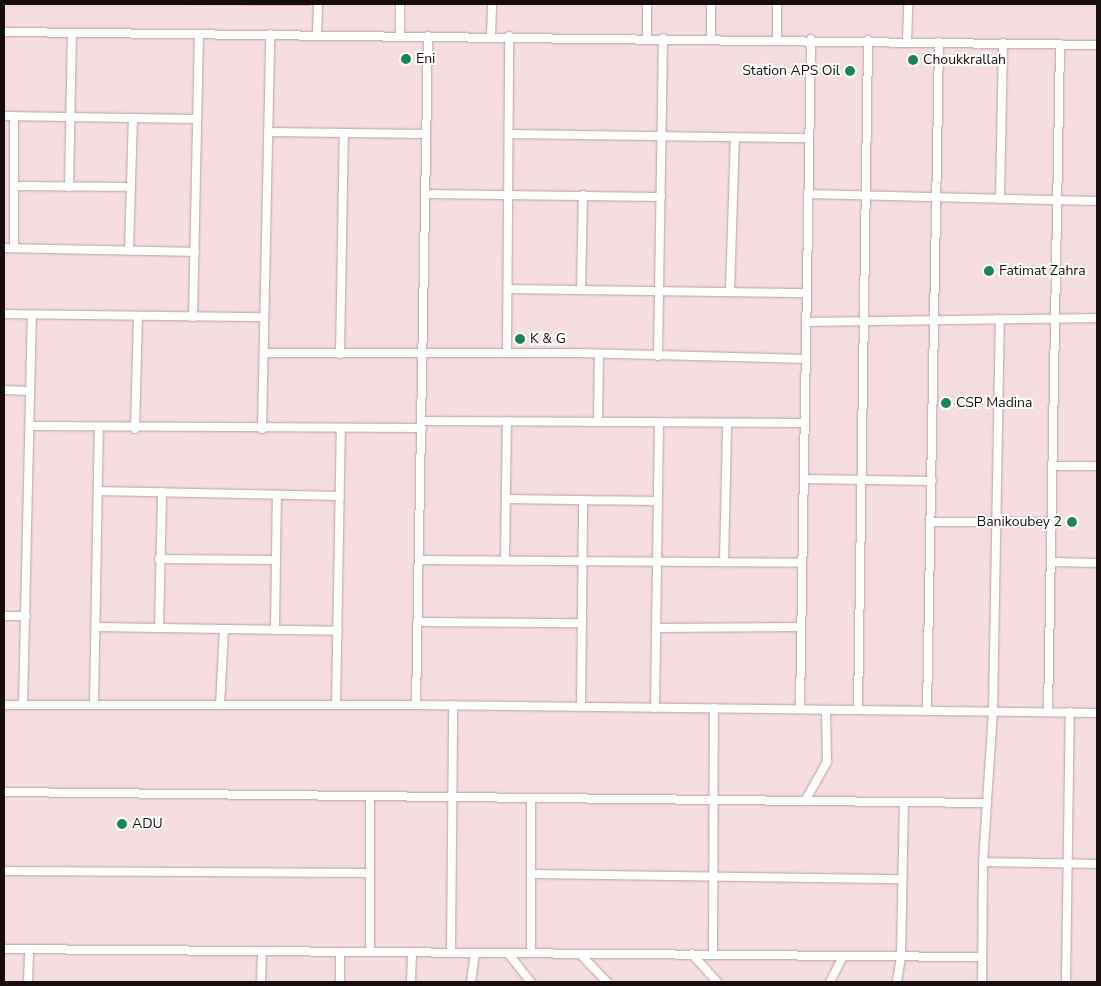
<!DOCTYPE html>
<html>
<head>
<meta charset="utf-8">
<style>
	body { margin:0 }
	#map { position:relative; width:1101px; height:986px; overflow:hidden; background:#f6dddf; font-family:"Nunito Sans",sans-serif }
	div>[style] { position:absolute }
	.green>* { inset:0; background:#edabb1 }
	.roads { filter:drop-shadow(0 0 1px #b8a1a2) drop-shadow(0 0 1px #b8a1a2) }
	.street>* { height:8px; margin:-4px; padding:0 4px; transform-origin:4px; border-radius:4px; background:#fff }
	.dots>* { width:14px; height:14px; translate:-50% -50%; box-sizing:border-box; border:2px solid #fff; border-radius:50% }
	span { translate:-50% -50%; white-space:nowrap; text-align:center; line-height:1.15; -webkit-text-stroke:4px #fff; paint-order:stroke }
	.poi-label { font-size:14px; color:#170f0f }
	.left { translate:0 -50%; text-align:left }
	.right { translate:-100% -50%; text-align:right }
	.frame { position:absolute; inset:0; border:5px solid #170f0f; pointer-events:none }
</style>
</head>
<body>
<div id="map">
	<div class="green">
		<div style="clip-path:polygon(23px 4px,310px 4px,310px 6px)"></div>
	</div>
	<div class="roads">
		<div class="street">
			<div style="left:400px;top:4px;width:31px;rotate:90deg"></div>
			<div style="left:647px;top:4px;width:34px;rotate:90deg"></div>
			<div style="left:4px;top:32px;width:1093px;rotate:0.68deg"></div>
			<div style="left:317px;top:35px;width:31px;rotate:-88deg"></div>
			<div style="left:491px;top:36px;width:32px;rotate:-88deg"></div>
			<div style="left:711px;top:38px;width:34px;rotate:-90deg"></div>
			<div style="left:777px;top:39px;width:35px;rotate:-90deg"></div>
			<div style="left:907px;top:41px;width:37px;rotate:-88deg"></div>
			<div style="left:4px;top:116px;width:191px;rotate:0.9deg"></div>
			<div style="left:268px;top:132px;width:158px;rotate:0.7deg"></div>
			<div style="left:509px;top:134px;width:300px;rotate:0.8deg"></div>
			<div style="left:14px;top:186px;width:117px;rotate:0.5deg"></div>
			<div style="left:69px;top:187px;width:154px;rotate:-88.9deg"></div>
			<div style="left:425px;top:194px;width:236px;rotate:0.7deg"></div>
			<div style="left:808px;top:194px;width:289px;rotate:1.4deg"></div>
			<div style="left:1000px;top:199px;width:156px;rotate:-88.9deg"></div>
			<div style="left:4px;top:248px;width:191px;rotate:1.2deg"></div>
			<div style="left:14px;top:248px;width:132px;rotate:-90deg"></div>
			<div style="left:129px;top:251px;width:133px;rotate:-88.3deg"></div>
			<div style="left:509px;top:289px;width:298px;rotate:0.8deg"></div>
			<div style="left:581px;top:289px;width:94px;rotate:-88.8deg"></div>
			<div style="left:730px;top:292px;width:155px;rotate:-88.2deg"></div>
			<div style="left:4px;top:314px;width:260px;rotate:0.7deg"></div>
			<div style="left:193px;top:317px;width:283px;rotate:-88.8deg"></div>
			<div style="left:806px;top:322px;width:291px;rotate:-0.8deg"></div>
			<div style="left:264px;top:353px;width:315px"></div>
			<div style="left:579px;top:353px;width:227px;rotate:1.5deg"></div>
			<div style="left:507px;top:353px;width:317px;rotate:-89.6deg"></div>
			<div style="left:340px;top:354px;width:221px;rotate:-89deg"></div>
			<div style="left:658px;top:356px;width:318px;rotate:-89.1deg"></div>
			<div style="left:4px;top:390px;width:26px;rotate:2deg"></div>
			<div style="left:422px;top:421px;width:383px;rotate:0.3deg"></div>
			<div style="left:598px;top:422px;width:68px;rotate:-89.2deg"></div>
			<div style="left:30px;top:426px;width:392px;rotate:0.3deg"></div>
			<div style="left:135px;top:429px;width:113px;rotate:-88.5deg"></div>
			<div style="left:262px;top:429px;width:395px;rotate:-88.8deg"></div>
			<div style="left:1052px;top:466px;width:45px"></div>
			<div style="left:804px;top:479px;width:128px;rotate:0.9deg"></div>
			<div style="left:98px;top:491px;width:242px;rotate:1.2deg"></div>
			<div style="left:506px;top:499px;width:152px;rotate:0.8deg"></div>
			<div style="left:932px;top:522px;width:119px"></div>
			<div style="left:159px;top:559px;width:117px;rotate:0.5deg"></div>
			<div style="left:505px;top:559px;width:138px;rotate:-89.2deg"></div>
			<div style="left:419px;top:560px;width:383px;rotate:0.4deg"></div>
			<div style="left:724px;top:562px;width:137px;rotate:-88.7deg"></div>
			<div style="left:1051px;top:562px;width:46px;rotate:1.2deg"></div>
			<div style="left:4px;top:616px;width:22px"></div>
			<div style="left:418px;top:622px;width:163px;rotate:0.4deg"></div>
			<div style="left:96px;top:627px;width:242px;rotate:0.9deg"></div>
			<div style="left:159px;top:628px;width:136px;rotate:-88.7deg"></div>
			<div style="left:656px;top:628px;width:145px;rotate:-0.4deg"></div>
			<div style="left:275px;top:630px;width:135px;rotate:-89.2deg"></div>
			<div style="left:4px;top:705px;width:412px"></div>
			<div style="left:416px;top:705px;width:681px;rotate:0.67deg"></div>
			<div style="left:23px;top:705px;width:390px;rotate:-88.7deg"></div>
			<div style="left:94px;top:705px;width:277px;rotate:-89deg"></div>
			<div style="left:220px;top:705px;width:76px;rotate:-87deg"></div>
			<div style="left:336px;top:705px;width:276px;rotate:-89deg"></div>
			<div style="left:416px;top:705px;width:669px;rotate:-88.97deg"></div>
			<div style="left:581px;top:707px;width:207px;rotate:-89.4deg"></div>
			<div style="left:655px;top:708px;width:284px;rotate:-89.2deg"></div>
			<div style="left:800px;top:709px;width:670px;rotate:-89.06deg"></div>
			<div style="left:858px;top:710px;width:670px;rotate:-89.14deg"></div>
			<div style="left:927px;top:711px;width:669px;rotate:-88.97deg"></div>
			<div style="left:1048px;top:712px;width:668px;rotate:-88.97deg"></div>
			<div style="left:4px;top:792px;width:982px;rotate:0.64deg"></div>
			<div style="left:370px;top:796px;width:156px;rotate:90deg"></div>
			<div style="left:805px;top:801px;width:45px;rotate:-60.6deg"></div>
			<div style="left:827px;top:762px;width:52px;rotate:-91.1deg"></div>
			<div style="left:983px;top:862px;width:114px;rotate:1deg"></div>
			<div style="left:4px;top:871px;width:366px;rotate:0.3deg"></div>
			<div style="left:531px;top:874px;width:371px;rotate:0.8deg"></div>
			<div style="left:4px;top:949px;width:978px;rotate:0.47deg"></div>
			<div style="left:451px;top:953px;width:248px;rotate:-89.5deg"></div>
			<div style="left:508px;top:953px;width:37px;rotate:52deg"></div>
			<div style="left:531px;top:953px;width:155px;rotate:-90deg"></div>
			<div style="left:580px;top:954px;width:39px;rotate:46deg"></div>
			<div style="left:692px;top:954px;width:38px;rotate:48deg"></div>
			<div style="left:713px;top:955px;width:247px;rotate:-89.8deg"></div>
			<div style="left:28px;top:982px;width:32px;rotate:-88deg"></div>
			<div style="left:261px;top:982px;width:31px;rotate:-88deg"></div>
			<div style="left:340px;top:982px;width:30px;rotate:-90deg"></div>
			<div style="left:411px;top:982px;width:30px;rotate:-88deg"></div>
			<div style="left:471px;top:982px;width:29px;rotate:-82deg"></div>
			<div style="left:830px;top:982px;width:29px;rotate:-63deg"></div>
			<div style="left:897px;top:982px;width:26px;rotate:-81deg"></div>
			<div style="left:901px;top:956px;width:153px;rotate:-88.9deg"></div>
			<div style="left:982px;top:982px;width:120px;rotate:-89.5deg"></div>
			<div style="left:983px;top:862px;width:151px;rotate:-86.2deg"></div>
			<div style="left:993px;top:711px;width:392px;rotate:-89deg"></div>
			<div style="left:1066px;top:982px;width:270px;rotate:-89.2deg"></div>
		</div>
	</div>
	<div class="dots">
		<div style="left:406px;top:59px;background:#1a825d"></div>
		<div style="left:913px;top:60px;background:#1a825d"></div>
		<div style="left:850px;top:71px;background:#1a825d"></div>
		<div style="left:989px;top:271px;background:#1a825d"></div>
		<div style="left:520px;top:339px;background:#1a825d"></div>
		<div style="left:946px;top:403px;background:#1a825d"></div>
		<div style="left:1072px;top:522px;background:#1a825d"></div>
		<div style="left:122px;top:824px;background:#1a825d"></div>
	</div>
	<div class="poi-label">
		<span class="left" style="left:416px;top:59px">Eni</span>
		<span class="left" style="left:923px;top:60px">Choukkrallah</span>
		<span class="right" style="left:840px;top:71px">Station APS Oil</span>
		<span class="left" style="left:999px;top:271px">Fatimat Zahra</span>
		<span class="left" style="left:530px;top:339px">K &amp; G</span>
		<span class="left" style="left:956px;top:403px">CSP Madina</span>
		<span class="right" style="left:1062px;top:522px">Banikoubey 2</span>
		<span class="left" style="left:132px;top:824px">ADU</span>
	</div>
	<div class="frame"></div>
</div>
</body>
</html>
